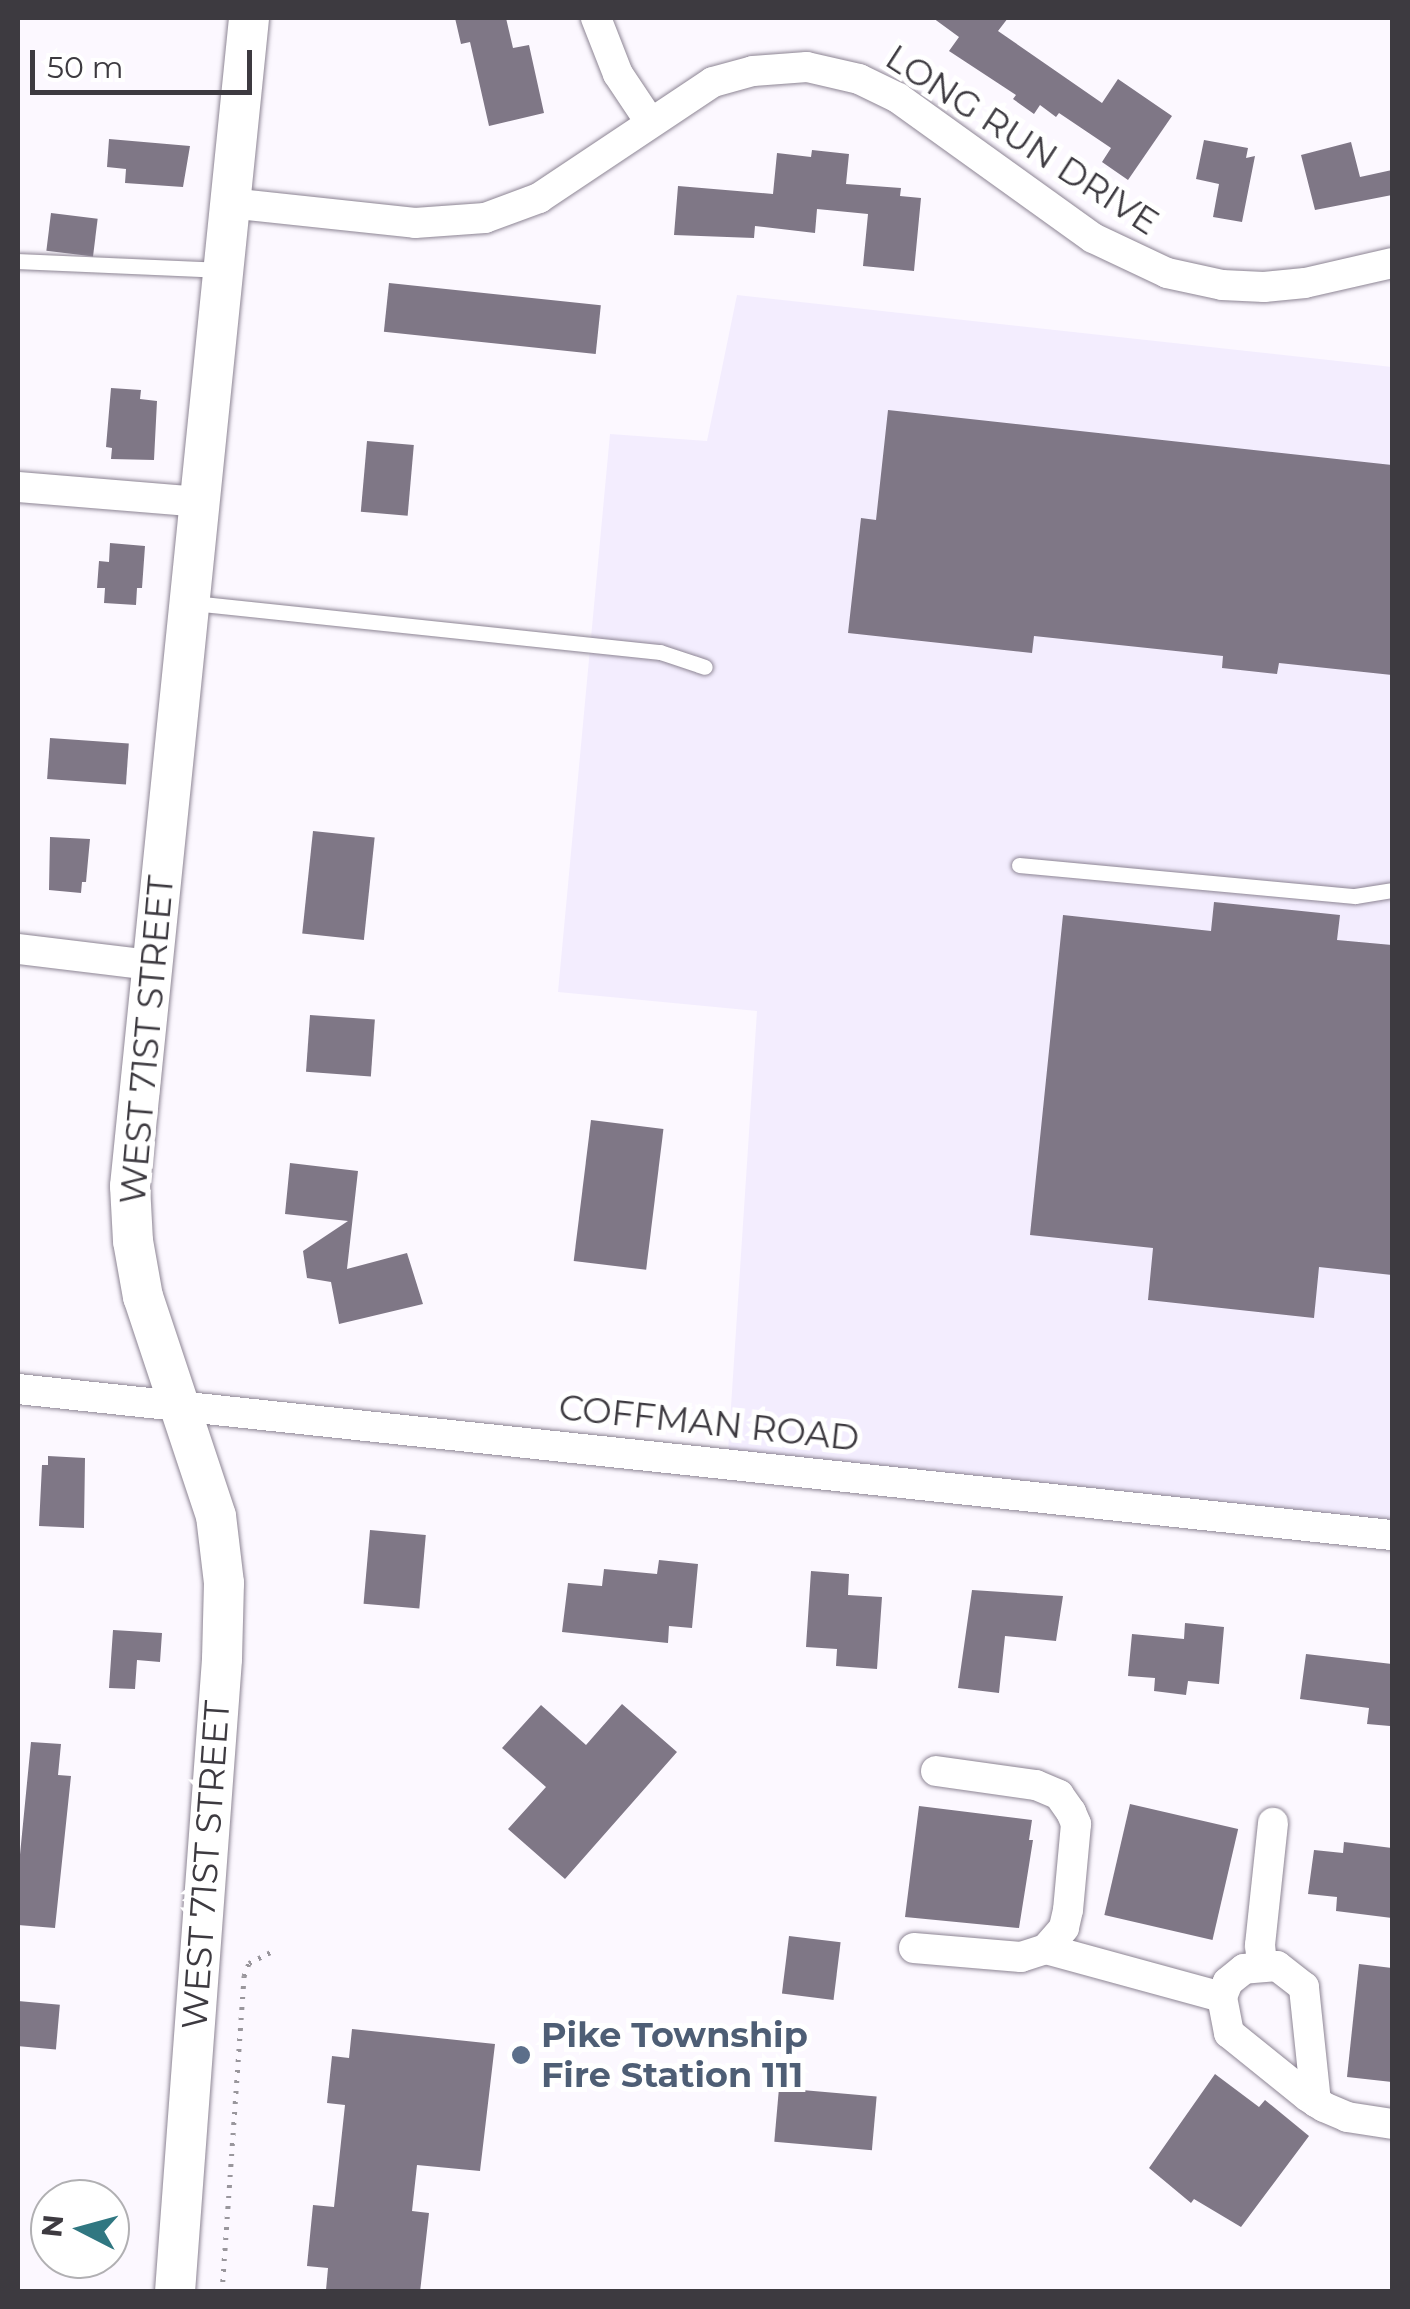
<!DOCTYPE html>
<html>
<head>
<meta charset="utf-8">
<style>
	body { margin:0 }
	#map { position:relative; width:1410px; height:2309px; overflow:hidden; background:#fcf8ff; font-family:Montserrat,sans-serif }
	div>[style] { position:absolute }
	.industrial>* { inset:0; background:#f3edfe }
	.building>* { inset:0; background:#7f7786; transform-origin:0 0 }
	.path>* { height:5px; margin-top:-2.5px; transform-origin:0; background:repeating-linear-gradient(90deg,#99969c 0 2.5px,transparent 0 10.5px) }
	.roads { filter:drop-shadow(0 0 2px #8d8594) drop-shadow(0 0 2px #8d8594) }
	.lane>* { height:15px; margin:-7.5px; padding:0 7.5px; transform-origin:7.5px; border-radius:7.5px; background:#fff }
	.street>* { height:30px; margin:-15px; padding:0 15px; transform-origin:15px; border-radius:15px; background:#fff }
	.secondary>* { height:40px; margin:-20px; padding:0 20px; transform-origin:20px; border-radius:20px; background:#fff }
	.dots>* { width:28px; height:28px; translate:-50% -50%; box-sizing:border-box; border:5px solid #fff; border-radius:50% }
	span { translate:-50% -50%; white-space:nowrap; text-align:center; line-height:1.15; -webkit-text-stroke:10px #fff; paint-order:stroke }
	.street-label { font-size:35px; color:#3d3a40 }
	.service-label { font-size:35px; color:#4e5e75; font-weight:700 }
	.left { translate:0 -50%; text-align:left }
	.frame { position:absolute; inset:0; border:20px solid #3d3a40; pointer-events:none }
	.north { position:absolute; left:30px; top:2179px; width:100px; height:100px; box-sizing:border-box; background:#fff; border:2px solid #b1b0b3; border-radius:50%; rotate:276deg; font-size:28px; font-weight:700; line-height:40px; text-align:center; color:#3d3a40 }
	.north::after { content:''; display:block; margin:auto; width:35px; height:45px; background:#307781; clip-path:polygon(50% 0,100% 100%,50% 72%,0 100%) }
	.scale { position:absolute; left:30px; top:50px; width:222px; height:45px; box-sizing:border-box; border:5px solid #3d3a40; border-top:0; padding-left:12px; font-size:30px; line-height:35px; white-space:nowrap; color:#3d3a40; -webkit-text-stroke:8px #fff; paint-order:stroke }
</style>
</head>
<body>
<div id="map">
	<div class="industrial">
		<div style="clip-path:polygon(737px 295px,1392px 367px,1392px 1520px,728px 1452px,757px 1011px,558px 992px,610px 434px,707px 441px)"></div>
	</div>
	<div class="building">
		<div style="clip-path:polygon(455px 18px,506px 18px,513px 48px,529px 45px,544px 113px,489px 126px,470px 42px,461px 44px)"></div>
		<div style="clip-path:polygon(933px 18px,1008px 18px,998px 31px,1102px 103px,1118px 79px,1172px 116px,1128px 180px,1102px 162px,1111px 148px,1059px 113px,1056px 117px,1040px 105px,1034px 114px,1013px 99px,1016px 95px,949px 51px,959px 37px)"></div>
		<div style="clip-path:polygon(109px 139px,190px 146px,183px 187px,125px 183px,126px 169px,107px 167px)"></div>
		<div style="clip-path:polygon(1204px 140px,1248px 148px,1246px 158px,1255px 156px,1242px 222px,1213px 217px,1219px 184px,1196px 179px)"></div>
		<div style="clip-path:polygon(1351px 142px,1360px 177px,1392px 170px,1392px 195px,1315px 210px,1301px 155px)"></div>
		<div style="clip-path:polygon(812px 150px,849px 154px,846px 184px,901px 188px,900px 196px,921px 198px,914px 271px,863px 266px,868px 214px,817px 209px,815px 233px,755px 226px,754px 238px,674px 235px,678px 186px,773px 194px,777px 153px,811px 157px)"></div>
		<div style="left:51px;top:213px;width:47px;height:38px;rotate:7deg"></div>
		<div style="left:389px;top:283px;width:213px;height:49px;rotate:6deg"></div>
		<div style="clip-path:polygon(111px 388px,141px 390px,140px 399px,157px 401px,154px 460px,111px 459px,112px 448px,106px 447px)"></div>
		<div style="clip-path:polygon(888px 410px,1392px 465px,1392px 675px,1279px 663px,1277px 674px,1222px 668px,1223px 656px,1034px 636px,1032px 653px,848px 633px,861px 518px,876px 520px)"></div>
		<div style="left:367px;top:441px;width:47px;height:71px;rotate:5deg"></div>
		<div style="clip-path:polygon(110px 543px,145px 546px,142px 588px,137px 588px,136px 605px,104px 603px,105px 588px,97px 588px,99px 561px,109px 562px)"></div>
		<div style="left:50px;top:738px;width:79px;height:41px;rotate:4deg"></div>
		<div style="left:313px;top:831px;width:62px;height:103px;rotate:6deg"></div>
		<div style="clip-path:polygon(50px 837px,90px 839px,86px 882px,82px 882px,81px 893px,49px 890px)"></div>
		<div style="clip-path:polygon(1214px 902px,1340px 915px,1337px 940px,1392px 945px,1392px 1275px,1319px 1267px,1314px 1318px,1148px 1300px,1153px 1248px,1030px 1235px,1063px 915px,1211px 931px)"></div>
		<div style="left:310px;top:1015px;width:65px;height:57px;rotate:4deg"></div>
		<div style="left:591px;top:1120px;width:73px;height:142px;rotate:7deg"></div>
		<div style="clip-path:polygon(290px 1163px,358px 1171px,347px 1269px,407px 1253px,423px 1304px,339px 1324px,331px 1282px,307px 1278px,303px 1251px,348px 1221px,285px 1214px)"></div>
		<div style="clip-path:polygon(48px 1456px,85px 1458px,84px 1528px,39px 1526px,42px 1465px,48px 1465px)"></div>
		<div style="left:370px;top:1530px;width:56px;height:74px;rotate:5deg"></div>
		<div style="clip-path:polygon(659px 1560px,698px 1564px,692px 1628px,669px 1626px,668px 1643px,562px 1632px,568px 1583px,602px 1586px,604px 1569px,657px 1574px)"></div>
		<div style="clip-path:polygon(811px 1571px,849px 1574px,848px 1595px,882px 1597px,877px 1669px,836px 1666px,837px 1649px,806px 1647px)"></div>
		<div style="clip-path:polygon(972px 1590px,1063px 1596px,1056px 1641px,1005px 1636px,999px 1693px,958px 1688px)"></div>
		<div style="clip-path:polygon(1185px 1623px,1224px 1627px,1219px 1684px,1188px 1681px,1186px 1695px,1154px 1691px,1155px 1678px,1128px 1676px,1132px 1634px,1184px 1639px)"></div>
		<div style="clip-path:polygon(113px 1630px,162px 1633px,160px 1662px,137px 1660px,135px 1689px,109px 1688px)"></div>
		<div style="clip-path:polygon(1306px 1654px,1392px 1664px,1390px 1726px,1367px 1724px,1369px 1708px,1300px 1699px)"></div>
		<div style="clip-path:polygon(622px 1704px,677px 1752px,565px 1879px,508px 1829px,546px 1787px,502px 1748px,541px 1705px,586px 1745px)"></div>
		<div style="clip-path:polygon(31px 1742px,61px 1744px,58px 1775px,71px 1776px,55px 1928px,18px 1925px,18px 1875px)"></div>
		<div style="left:1130px;top:1804px;width:111px;height:114px;rotate:13deg"></div>
		<div style="clip-path:polygon(919px 1806px,1032px 1820px,1029px 1840px,1033px 1840px,1019px 1928px,905px 1917px)"></div>
		<div style="clip-path:polygon(1344px 1842px,1392px 1848px,1392px 1918px,1336px 1911px,1337px 1897px,1308px 1894px,1314px 1850px,1343px 1853px)"></div>
		<div style="left:789px;top:1936px;width:52px;height:58px;rotate:7deg"></div>
		<div style="clip-path:polygon(1359px 1964px,1392px 1968px,1392px 2082px,1347px 2077px)"></div>
		<div style="left:18px;top:2001px;width:42px;height:45px;rotate:5deg"></div>
		<div style="clip-path:polygon(352px 2029px,495px 2044px,480px 2171px,417px 2165px,412px 2211px,429px 2213px,420px 2292px,326px 2290px,328px 2268px,307px 2266px,313px 2205px,334px 2207px,345px 2105px,327px 2103px,332px 2056px,349px 2058px)"></div>
		<div style="clip-path:polygon(1215px 2074px,1259px 2107px,1265px 2100px,1309px 2136px,1241px 2227px,1194px 2199px,1191px 2203px,1149px 2168px)"></div>
		<div style="left:779px;top:2088px;width:98px;height:54px;rotate:5deg"></div>
	</div>
	<div class="path">
		<div style="left:222px;top:2292px;width:317px;rotate:-86deg"></div>
		<div style="left:244px;top:1976px;width:14px;rotate:-69deg"></div>
		<div style="left:249px;top:1963px;width:31px;rotate:-27deg"></div>
	</div>
	<div class="roads">
		<div class="lane">
			<div style="left:18px;top:261px;width:204px;rotate:2.5deg"></div>
			<div style="left:193px;top:603px;width:470px;rotate:6deg"></div>
			<div style="left:660px;top:652px;width:47px;rotate:18.4deg"></div>
			<div style="left:1019px;top:865px;width:337px;rotate:5.3deg"></div>
			<div style="left:1355px;top:896px;width:37px;rotate:-9deg"></div>
		</div>
		<div class="street">
			<div style="left:596px;top:18px;width:60px;rotate:68.6deg"></div>
			<div style="left:618px;top:74px;width:58px;rotate:56.3deg"></div>
			<div style="left:229px;top:203px;width:187px;rotate:6.1deg"></div>
			<div style="left:415px;top:223px;width:70px;rotate:-4.1deg"></div>
			<div style="left:485px;top:218px;width:58px;rotate:-20.3deg"></div>
			<div style="left:539px;top:198px;width:209px;rotate:-33.7deg"></div>
			<div style="left:713px;top:82px;width:41px;rotate:-15.4deg"></div>
			<div style="left:753px;top:71px;width:54px;rotate:-4.2deg"></div>
			<div style="left:807px;top:67px;width:53px;rotate:13deg"></div>
			<div style="left:859px;top:79px;width:43px;rotate:26deg"></div>
			<div style="left:898px;top:98px;width:240px;rotate:35.7deg"></div>
			<div style="left:1093px;top:238px;width:82px;rotate:25.3deg"></div>
			<div style="left:1167px;top:273px;width:56px;rotate:12.3deg"></div>
			<div style="left:1222px;top:285px;width:42px;rotate:2.7deg"></div>
			<div style="left:1264px;top:287px;width:41px;rotate:-5.6deg"></div>
			<div style="left:1305px;top:283px;width:89px;rotate:-12.9deg"></div>
			<div style="left:18px;top:487px;width:182px;rotate:4.7deg"></div>
			<div style="left:18px;top:949px;width:134px;rotate:6.9deg"></div>
			<div style="left:18px;top:1389px;width:1382px;rotate:6.07deg"></div>
			<div style="left:936px;top:1771px;width:101px;rotate:8deg"></div>
			<div style="left:1036px;top:1785px;width:25px;rotate:23deg"></div>
			<div style="left:1059px;top:1795px;width:21px;rotate:55deg"></div>
			<div style="left:1071px;top:1812px;width:13px;rotate:67deg"></div>
			<div style="left:1076px;top:1824px;width:86px;rotate:95.3deg"></div>
			<div style="left:1068px;top:1910px;width:18px;rotate:103deg"></div>
			<div style="left:1064px;top:1928px;width:28px;rotate:131deg"></div>
			<div style="left:914px;top:1948px;width:107px;rotate:4.8deg"></div>
			<div style="left:1021px;top:1957px;width:26px;rotate:-18deg"></div>
			<div style="left:1046px;top:1949px;width:182px;rotate:15.3deg"></div>
			<div style="left:1262px;top:1964px;width:19px;rotate:-96deg"></div>
			<div style="left:1260px;top:1945px;width:123px;rotate:-83.9deg"></div>
			<div style="left:1316px;top:2102px;width:116px;rotate:-96deg"></div>
			<div style="left:1304px;top:1987px;width:34px;rotate:-142deg"></div>
			<div style="left:1277px;top:1966px;width:33px;rotate:175deg"></div>
			<div style="left:1244px;top:1969px;width:21px;rotate:141deg"></div>
			<div style="left:1228px;top:1982px;width:16px;rotate:112deg"></div>
			<div style="left:1222px;top:1997px;width:37px;rotate:79deg"></div>
			<div style="left:1229px;top:2033px;width:100px;rotate:38.9deg"></div>
			<div style="left:1307px;top:2096px;width:11px;rotate:34deg"></div>
			<div style="left:1316px;top:2102px;width:9px;rotate:32deg"></div>
			<div style="left:1324px;top:2107px;width:25px;rotate:23deg"></div>
			<div style="left:1347px;top:2117px;width:46px;rotate:8.8deg"></div>
		</div>
		<div class="secondary">
			<div style="left:175px;top:2292px;width:635px;rotate:-85.75deg"></div>
			<div style="left:222px;top:1659px;width:76px;rotate:-88.5deg"></div>
			<div style="left:224px;top:1583px;width:67px;rotate:-96.8deg"></div>
			<div style="left:216px;top:1516px;width:231px;rotate:-108.4deg"></div>
			<div style="left:143px;top:1297px;width:57px;rotate:-100.1deg"></div>
			<div style="left:133px;top:1241px;width:55px;rotate:-93.1deg"></div>
			<div style="left:130px;top:1186px;width:1174px;rotate:-84.18deg"></div>
		</div>
	</div>
	<div class="dots">
		<div style="left:521px;top:2055px;background:#5c6f8a"></div>
	</div>
	<div class="street-label">
		<span style="left:1022px;top:140px;rotate:33deg">LONG RUN DRIVE</span>
		<span style="left:147px;top:1040px;rotate:-85deg">WEST 71ST STREET</span>
		<span style="left:709px;top:1423px;rotate:6deg">COFFMAN ROAD</span>
		<span style="left:206px;top:1865px;rotate:-86deg">WEST 71ST STREET</span>
	</div>
	<div class="service-label">
		<span class="left" style="left:541px;top:2055px">Pike Township<br>Fire Station 111</span>
	</div>
	<div class="frame"></div>
	<div class="north">N</div>
	<div class="scale">50 m</div>
</div>
</body>
</html>
